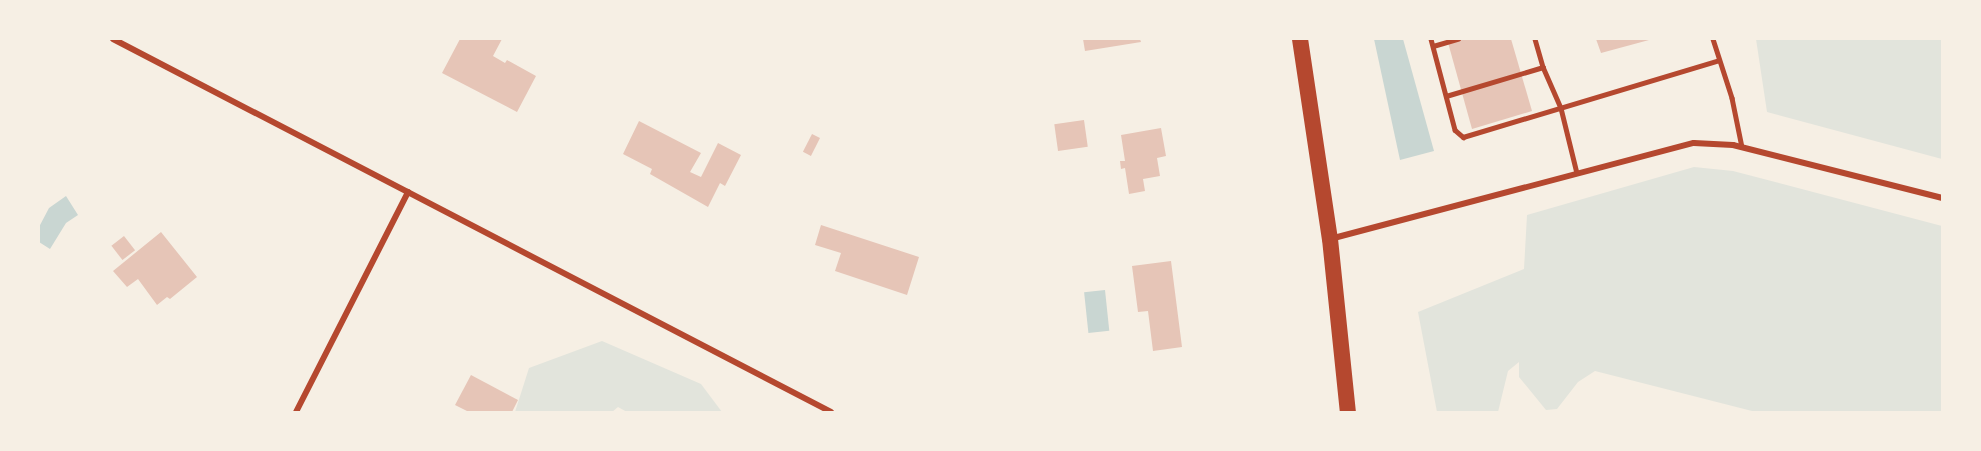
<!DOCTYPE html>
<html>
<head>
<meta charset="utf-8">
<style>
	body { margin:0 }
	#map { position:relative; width:1981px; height:451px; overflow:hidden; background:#f6efe4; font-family:"Alegreya Sans",sans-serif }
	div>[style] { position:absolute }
	.green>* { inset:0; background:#e2e4dc }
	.water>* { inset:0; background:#c9d6d2; transform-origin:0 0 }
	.building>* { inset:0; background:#e6c5b7; transform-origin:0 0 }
	.service>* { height:4.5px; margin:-2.25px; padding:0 2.25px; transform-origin:2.25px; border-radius:2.25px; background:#b5482f }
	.minor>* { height:6px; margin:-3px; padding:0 3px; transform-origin:3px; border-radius:3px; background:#b5482f }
	.trunk>* { height:16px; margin:-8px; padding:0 8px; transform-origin:8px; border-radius:8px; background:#b5482f }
	span { translate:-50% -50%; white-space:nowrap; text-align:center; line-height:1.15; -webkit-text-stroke:4.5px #f6efe4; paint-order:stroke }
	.frame { position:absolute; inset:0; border:40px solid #f6efe4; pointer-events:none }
</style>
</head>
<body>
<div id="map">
	<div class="green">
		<div style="clip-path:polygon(1756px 39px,1942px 39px,1942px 159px,1767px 112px)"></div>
		<div style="clip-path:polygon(1694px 167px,1733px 171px,1942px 226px,1942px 412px,1756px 412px,1595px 371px,1578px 382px,1557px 409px,1546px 410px,1519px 377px,1519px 362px,1508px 371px,1498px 412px,1437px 412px,1418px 312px,1524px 269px,1527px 215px)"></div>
		<div style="clip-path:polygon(602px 341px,701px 384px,722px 412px,627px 412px,618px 407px,612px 412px,515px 412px,529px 368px)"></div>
	</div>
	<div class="water">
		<div style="clip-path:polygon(1374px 39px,1403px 39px,1434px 151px,1400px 160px)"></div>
		<div style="clip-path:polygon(66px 196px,78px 215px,66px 223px,50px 249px,39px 242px,39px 227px,49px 208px)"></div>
		<div style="left:1105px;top:290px;width:41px;height:21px;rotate:84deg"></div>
	</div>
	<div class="building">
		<div style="clip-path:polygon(460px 39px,502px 39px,493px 56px,505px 63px,507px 60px,536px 76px,517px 112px,442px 73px)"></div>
		<div style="clip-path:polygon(1083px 39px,1140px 39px,1141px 42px,1085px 51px)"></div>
		<div style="clip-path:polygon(1447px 39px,1511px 39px,1532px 111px,1472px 129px)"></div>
		<div style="clip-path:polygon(1596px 39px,1649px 39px,1649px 40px,1601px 53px)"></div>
		<div style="left:1084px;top:120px;width:27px;height:30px;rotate:82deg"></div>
		<div style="clip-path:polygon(639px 121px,701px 153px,690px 172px,701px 177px,718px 143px,741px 155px,725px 186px,720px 183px,708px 207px,650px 174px,652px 169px,623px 154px)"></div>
		<div style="clip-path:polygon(1161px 128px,1166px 156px,1157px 158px,1160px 176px,1143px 179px,1145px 191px,1129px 194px,1125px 168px,1121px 169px,1120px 161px,1125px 161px,1121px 135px)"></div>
		<div style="left:812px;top:134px;width:9px;height:20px;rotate:27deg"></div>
		<div style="clip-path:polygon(821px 225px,919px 257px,907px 295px,835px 271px,841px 253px,815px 245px)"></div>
		<div style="clip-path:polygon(161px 232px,197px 277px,170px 299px,167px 297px,157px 305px,138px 279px,127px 287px,113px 271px)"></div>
		<div style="left:124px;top:236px;width:18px;height:16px;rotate:52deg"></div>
		<div style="clip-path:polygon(1171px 261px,1182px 347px,1153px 351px,1148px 311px,1138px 312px,1132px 266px)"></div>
		<div style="clip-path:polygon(471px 375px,518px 400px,512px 412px,469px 412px,455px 405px)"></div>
	</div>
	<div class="service">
		<div style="left:1431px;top:39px;width:94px;rotate:75.2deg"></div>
		<div style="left:1455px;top:130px;width:11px;rotate:41deg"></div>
		<div style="left:1463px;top:137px;width:267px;rotate:-16.7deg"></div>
		<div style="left:1535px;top:39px;width:29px;rotate:74deg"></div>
		<div style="left:1543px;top:67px;width:45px;rotate:66.3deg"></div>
		<div style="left:1561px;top:108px;width:67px;rotate:76.2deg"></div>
		<div style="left:1713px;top:39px;width:62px;rotate:72.1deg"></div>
		<div style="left:1732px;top:98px;width:50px;rotate:78.5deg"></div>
		<div style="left:1433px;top:46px;width:26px;rotate:-16deg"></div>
		<div style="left:1446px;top:96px;width:101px;rotate:-16.6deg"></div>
	</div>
	<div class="minor">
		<div style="left:113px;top:39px;width:809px;rotate:27.45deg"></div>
		<div style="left:1330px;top:239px;width:376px;rotate:-14.8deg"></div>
		<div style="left:1694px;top:143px;width:39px;rotate:3deg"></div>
		<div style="left:1733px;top:145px;width:216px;rotate:14.2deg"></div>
		<div style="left:296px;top:412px;width:247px;rotate:-63deg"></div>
	</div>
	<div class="trunk">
		<div style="left:1300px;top:39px;width:202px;rotate:81.5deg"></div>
		<div style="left:1330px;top:239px;width:174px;rotate:84.1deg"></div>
	</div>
	<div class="frame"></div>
</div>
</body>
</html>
